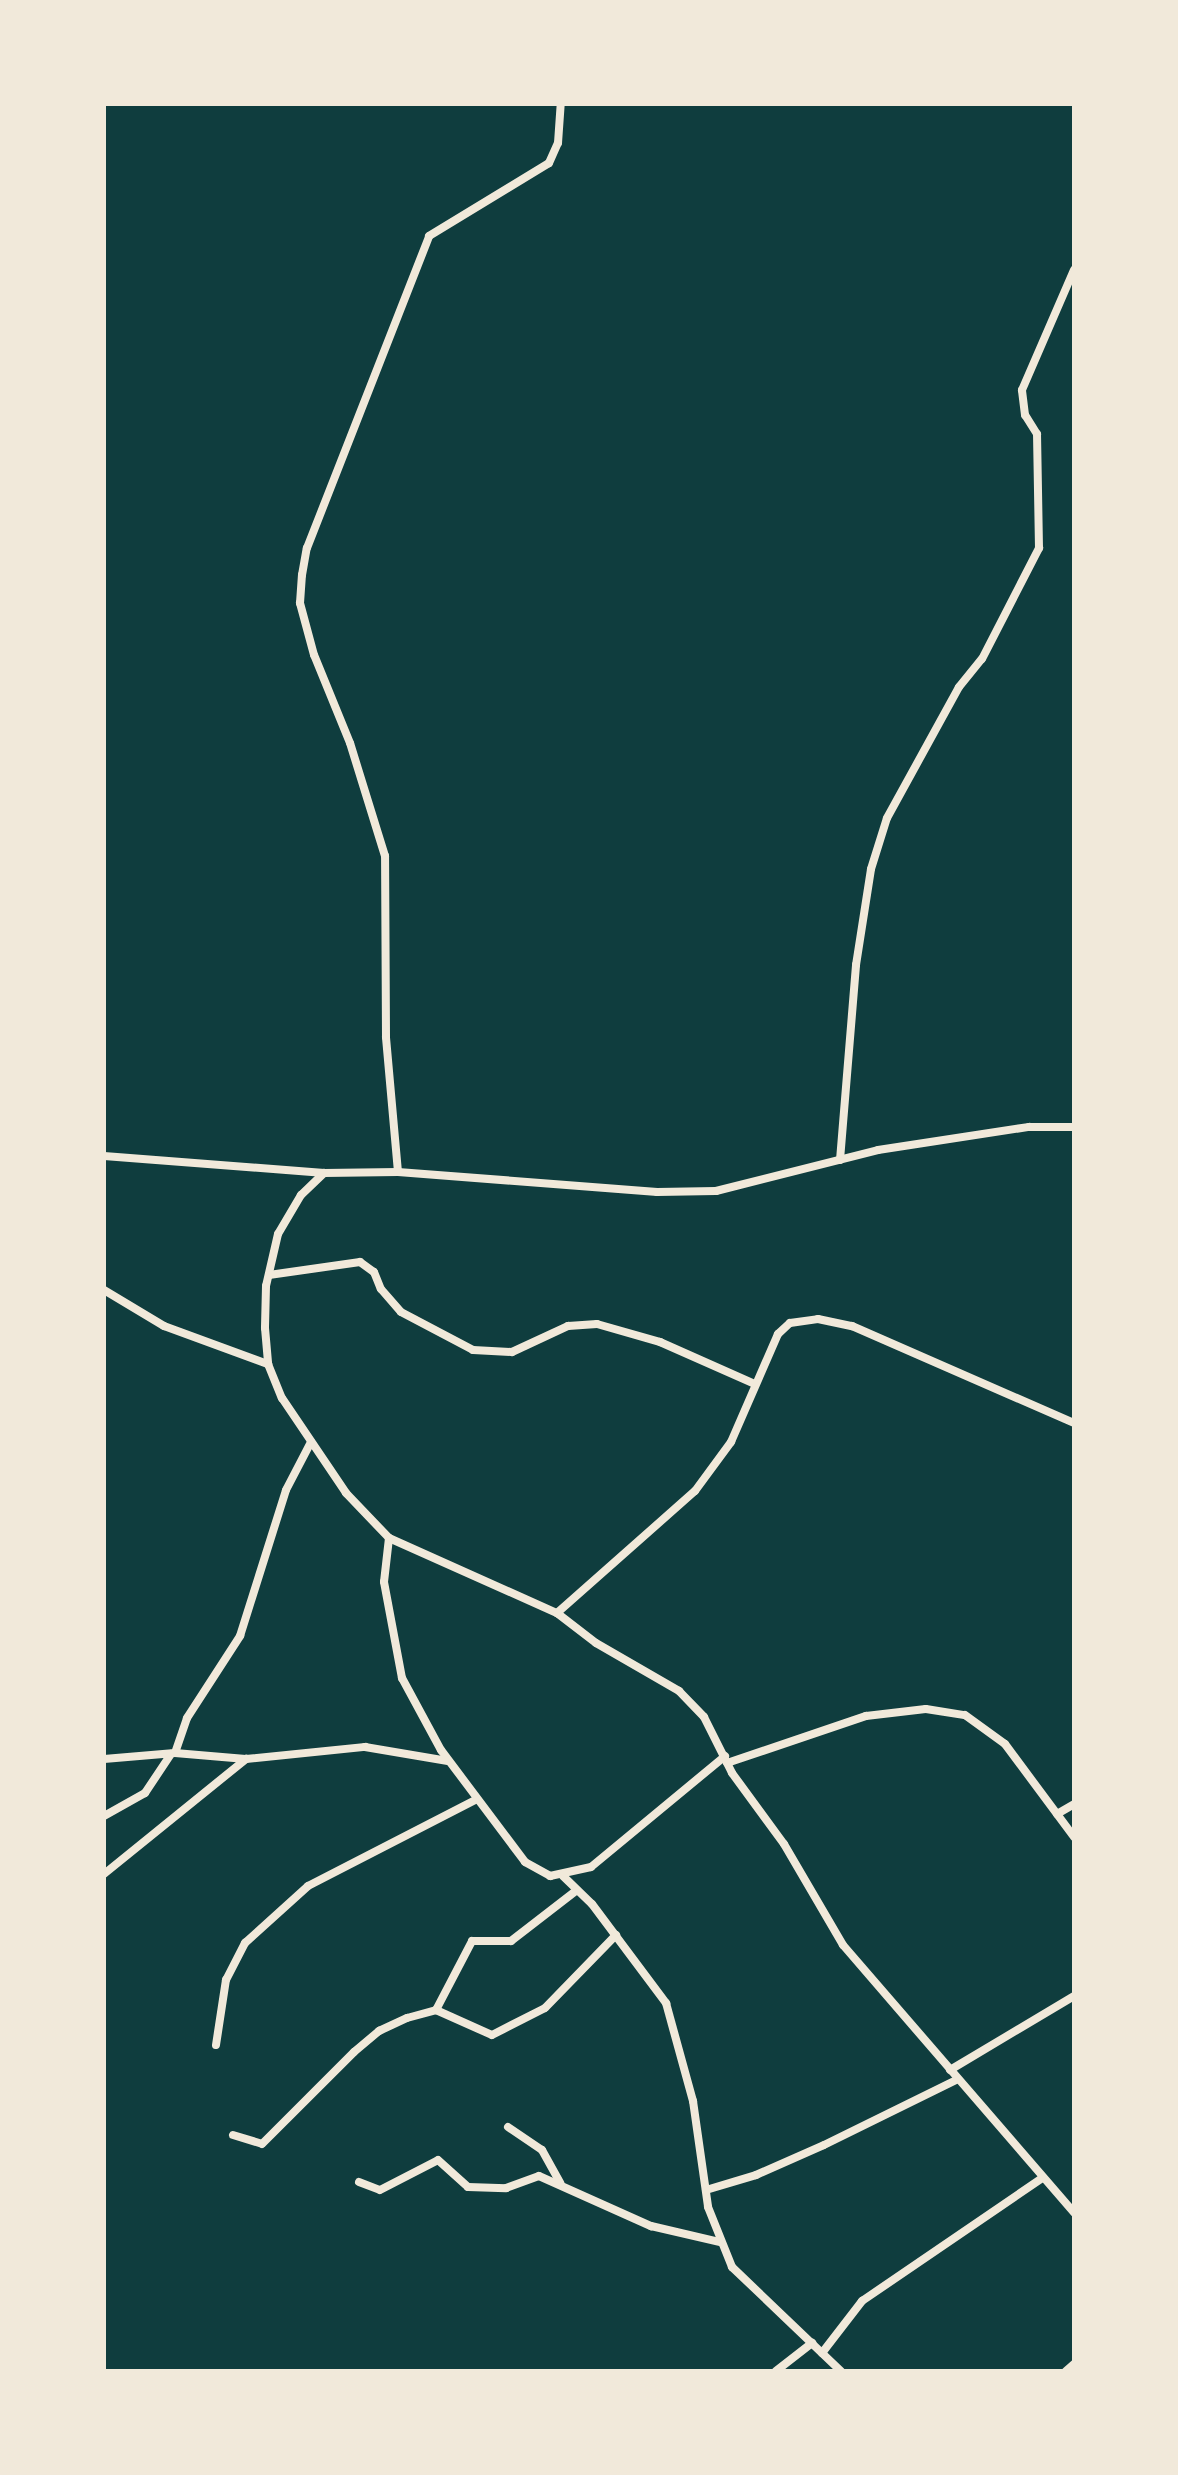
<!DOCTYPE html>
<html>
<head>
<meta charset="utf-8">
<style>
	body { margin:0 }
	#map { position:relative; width:1178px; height:2475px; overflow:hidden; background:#0f3d3e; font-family:"Space Grotesk",sans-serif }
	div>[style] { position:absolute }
	.minor>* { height:8px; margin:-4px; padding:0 4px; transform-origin:4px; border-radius:4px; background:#f1e9da }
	span { translate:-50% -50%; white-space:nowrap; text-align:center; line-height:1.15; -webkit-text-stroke:8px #f1e9da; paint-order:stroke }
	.frame { position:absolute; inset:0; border:106px solid #f1e9da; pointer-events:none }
</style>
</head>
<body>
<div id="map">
	<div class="minor">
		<div style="left:104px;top:1156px;width:221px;rotate:4.4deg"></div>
		<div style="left:324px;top:1173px;width:74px;rotate:-0.8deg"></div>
		<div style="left:398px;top:1172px;width:260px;rotate:4.4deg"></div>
		<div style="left:657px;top:1192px;width:59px;rotate:-1deg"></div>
		<div style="left:716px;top:1191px;width:167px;rotate:-14.2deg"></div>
		<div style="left:878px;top:1150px;width:153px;rotate:-8.7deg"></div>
		<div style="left:1029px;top:1127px;width:45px"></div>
		<div style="left:840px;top:1160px;width:196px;rotate:-85.3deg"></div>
		<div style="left:856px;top:965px;width:97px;rotate:-81.1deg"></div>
		<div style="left:871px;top:869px;width:53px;rotate:-72.6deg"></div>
		<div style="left:887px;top:818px;width:149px;rotate:-61.2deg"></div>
		<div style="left:959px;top:687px;width:36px;rotate:-51deg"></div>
		<div style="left:982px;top:659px;width:125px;rotate:-62.8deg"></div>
		<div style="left:1039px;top:548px;width:114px;rotate:-91deg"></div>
		<div style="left:1037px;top:434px;width:22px;rotate:-122deg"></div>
		<div style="left:1025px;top:415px;width:25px;rotate:-97deg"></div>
		<div style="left:1022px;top:390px;width:131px;rotate:-66.6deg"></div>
		<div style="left:398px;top:1172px;width:136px;rotate:-95.1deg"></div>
		<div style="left:386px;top:1037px;width:181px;rotate:-90.3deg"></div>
		<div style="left:385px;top:856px;width:118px;rotate:-107.2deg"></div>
		<div style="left:350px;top:743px;width:95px;rotate:-112.2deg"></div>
		<div style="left:314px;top:655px;width:54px;rotate:-105.1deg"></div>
		<div style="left:300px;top:603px;width:28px;rotate:-86deg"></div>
		<div style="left:302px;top:575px;width:27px;rotate:-80deg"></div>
		<div style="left:307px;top:548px;width:335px;rotate:-68.6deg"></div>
		<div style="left:429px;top:236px;width:140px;rotate:-31.3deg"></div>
		<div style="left:549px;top:163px;width:22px;rotate:-66deg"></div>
		<div style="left:558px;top:143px;width:39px;rotate:-86deg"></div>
		<div style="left:324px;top:1173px;width:32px;rotate:136deg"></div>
		<div style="left:301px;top:1195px;width:45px;rotate:120.5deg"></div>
		<div style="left:278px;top:1234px;width:53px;rotate:103deg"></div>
		<div style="left:266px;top:1286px;width:42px;rotate:91.4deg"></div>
		<div style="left:265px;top:1328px;width:36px;rotate:85deg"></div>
		<div style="left:268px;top:1364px;width:37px;rotate:68deg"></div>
		<div style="left:282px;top:1398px;width:115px;rotate:56deg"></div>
		<div style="left:346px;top:1493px;width:62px;rotate:46.3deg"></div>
		<div style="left:389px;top:1538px;width:184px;rotate:24.1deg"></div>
		<div style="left:557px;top:1613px;width:49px;rotate:37.6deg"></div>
		<div style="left:596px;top:1643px;width:96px;rotate:30deg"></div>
		<div style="left:679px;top:1691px;width:36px;rotate:46deg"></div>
		<div style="left:704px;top:1717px;width:63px;rotate:63.4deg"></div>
		<div style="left:732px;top:1773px;width:88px;rotate:53.8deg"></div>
		<div style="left:784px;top:1844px;width:117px;rotate:59.7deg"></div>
		<div style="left:843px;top:1945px;width:354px;rotate:49.2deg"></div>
		<div style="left:269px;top:1275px;width:92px;rotate:-8.1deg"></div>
		<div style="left:360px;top:1262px;width:17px;rotate:36deg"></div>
		<div style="left:374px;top:1272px;width:18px;rotate:68deg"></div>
		<div style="left:381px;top:1289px;width:30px;rotate:49deg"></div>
		<div style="left:401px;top:1312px;width:81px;rotate:27.8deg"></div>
		<div style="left:473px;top:1350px;width:39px;rotate:3deg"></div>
		<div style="left:512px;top:1352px;width:62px;rotate:-24.9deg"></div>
		<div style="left:568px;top:1326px;width:29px;rotate:-4deg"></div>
		<div style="left:597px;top:1324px;width:66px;rotate:15.9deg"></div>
		<div style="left:660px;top:1342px;width:104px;rotate:23.9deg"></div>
		<div style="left:104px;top:1290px;width:70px;rotate:31deg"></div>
		<div style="left:164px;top:1326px;width:111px;rotate:20.1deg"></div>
		<div style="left:389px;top:1538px;width:44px;rotate:96.5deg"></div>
		<div style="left:384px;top:1582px;width:98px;rotate:79.4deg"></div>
		<div style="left:402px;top:1678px;width:82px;rotate:61.6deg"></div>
		<div style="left:441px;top:1750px;width:140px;rotate:53.1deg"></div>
		<div style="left:525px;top:1862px;width:29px;rotate:29deg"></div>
		<div style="left:550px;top:1876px;width:42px;rotate:-12.4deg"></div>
		<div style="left:591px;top:1867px;width:174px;rotate:-39.6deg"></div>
		<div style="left:557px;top:1613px;width:184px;rotate:-41.5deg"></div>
		<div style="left:695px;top:1491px;width:61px;rotate:-53.7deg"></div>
		<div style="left:731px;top:1442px;width:118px;rotate:-66.5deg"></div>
		<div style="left:778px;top:1334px;width:16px;rotate:-43deg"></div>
		<div style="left:790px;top:1323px;width:28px;rotate:-8deg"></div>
		<div style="left:818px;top:1319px;width:35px;rotate:12deg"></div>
		<div style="left:852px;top:1326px;width:242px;rotate:23.6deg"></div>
		<div style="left:175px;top:1753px;width:37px;rotate:-71deg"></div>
		<div style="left:187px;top:1718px;width:98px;rotate:-57.1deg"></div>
		<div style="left:240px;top:1636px;width:153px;rotate:-72.5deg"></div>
		<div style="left:286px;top:1490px;width:54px;rotate:-62.5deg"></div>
		<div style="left:104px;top:1759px;width:71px;rotate:-4.8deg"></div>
		<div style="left:175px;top:1753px;width:71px;rotate:4.8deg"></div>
		<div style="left:246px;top:1759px;width:120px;rotate:-5.8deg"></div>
		<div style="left:365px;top:1747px;width:84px;rotate:9.6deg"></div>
		<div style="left:727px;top:1763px;width:147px;rotate:-18.7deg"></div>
		<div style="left:866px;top:1716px;width:60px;rotate:-6.7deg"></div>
		<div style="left:926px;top:1709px;width:39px;rotate:9deg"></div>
		<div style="left:965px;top:1715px;width:49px;rotate:35.9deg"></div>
		<div style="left:1005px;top:1744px;width:116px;rotate:53.4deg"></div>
		<div style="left:1057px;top:1814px;width:20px;rotate:-30deg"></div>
		<div style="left:104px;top:1816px;width:47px;rotate:-29.3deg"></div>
		<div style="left:145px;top:1793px;width:47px;rotate:-56.3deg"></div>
		<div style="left:104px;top:1874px;width:183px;rotate:-39deg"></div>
		<div style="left:563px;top:1876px;width:40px;rotate:44deg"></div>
		<div style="left:592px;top:1904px;width:124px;rotate:53.2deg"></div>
		<div style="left:666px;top:2003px;width:102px;rotate:74.6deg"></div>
		<div style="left:693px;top:2101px;width:107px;rotate:81.9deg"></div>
		<div style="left:708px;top:2207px;width:65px;rotate:68.2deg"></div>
		<div style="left:732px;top:2267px;width:151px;rotate:43.7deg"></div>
		<div style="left:436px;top:2010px;width:78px;rotate:-62.4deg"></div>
		<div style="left:472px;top:1941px;width:39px"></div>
		<div style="left:511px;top:1941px;width:83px;rotate:-37.7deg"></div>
		<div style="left:216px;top:2045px;width:66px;rotate:-81.3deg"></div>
		<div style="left:226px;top:1980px;width:42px;rotate:-62.8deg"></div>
		<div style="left:245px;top:1943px;width:85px;rotate:-42.1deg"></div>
		<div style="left:308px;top:1886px;width:188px;rotate:-27.2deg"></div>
		<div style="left:950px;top:2070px;width:144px;rotate:-30.8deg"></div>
		<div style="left:508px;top:2127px;width:41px;rotate:34.1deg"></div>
		<div style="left:542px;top:2150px;width:38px;rotate:61deg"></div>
		<div style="left:233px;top:2135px;width:30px;rotate:17deg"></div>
		<div style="left:262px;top:2144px;width:130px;rotate:-45deg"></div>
		<div style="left:354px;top:2052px;width:33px;rotate:-40deg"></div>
		<div style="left:379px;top:2031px;width:31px;rotate:-25deg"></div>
		<div style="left:407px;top:2018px;width:30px;rotate:-15deg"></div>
		<div style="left:436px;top:2010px;width:61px;rotate:24.1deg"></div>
		<div style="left:492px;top:2035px;width:59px;rotate:-27deg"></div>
		<div style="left:545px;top:2008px;width:102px;rotate:-45.8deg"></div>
		<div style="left:359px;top:2182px;width:22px;rotate:21deg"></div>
		<div style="left:380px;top:2190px;width:65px;rotate:-27.3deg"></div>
		<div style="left:438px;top:2160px;width:40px;rotate:42deg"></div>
		<div style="left:468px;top:2187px;width:38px;rotate:2deg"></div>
		<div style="left:506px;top:2188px;width:35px;rotate:-20deg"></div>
		<div style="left:539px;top:2176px;width:123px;rotate:24.1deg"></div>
		<div style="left:651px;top:2226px;width:71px;rotate:13.1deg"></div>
		<div style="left:706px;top:2190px;width:52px;rotate:-16.7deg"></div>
		<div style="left:756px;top:2175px;width:74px;rotate:-23.8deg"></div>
		<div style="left:824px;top:2145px;width:149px;rotate:-26.2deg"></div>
		<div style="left:822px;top:2353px;width:66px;rotate:-52.4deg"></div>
		<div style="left:862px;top:2301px;width:218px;rotate:-34.3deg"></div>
		<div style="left:776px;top:2371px;width:46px;rotate:-37.9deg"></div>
		<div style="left:1066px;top:2371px;width:11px;rotate:-41deg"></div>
	</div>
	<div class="frame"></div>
</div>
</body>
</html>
